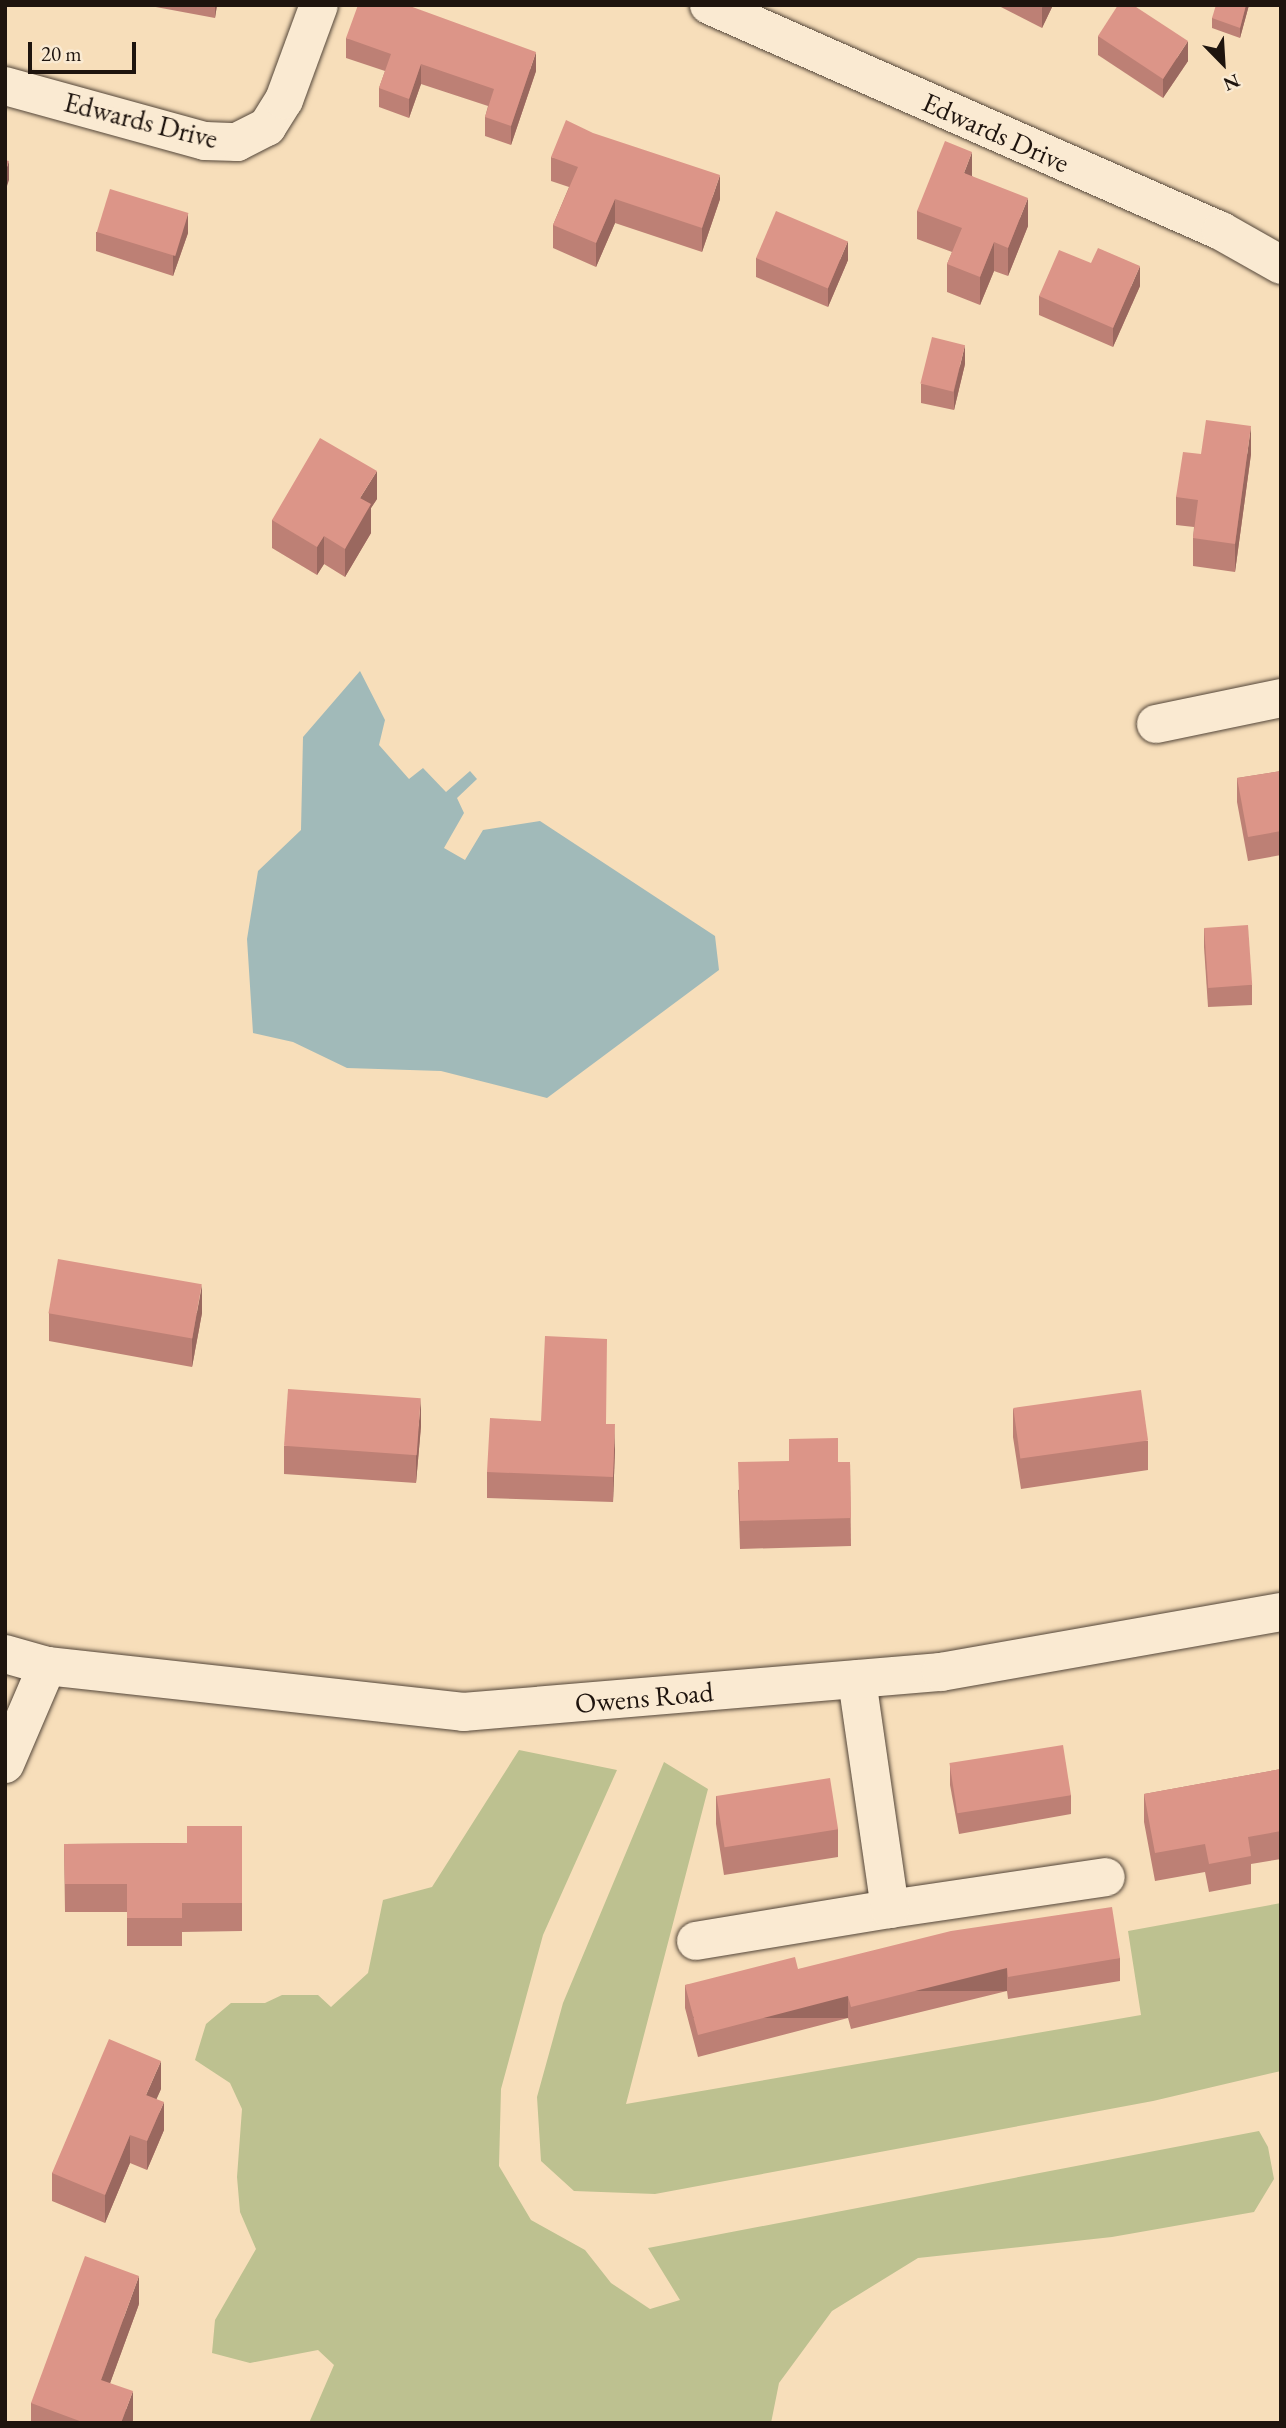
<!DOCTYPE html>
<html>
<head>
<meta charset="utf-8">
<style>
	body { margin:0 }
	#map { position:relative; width:1286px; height:2428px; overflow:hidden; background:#f7deba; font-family:"EB Garamond",serif }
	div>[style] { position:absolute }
	.green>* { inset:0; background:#bdc190 }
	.water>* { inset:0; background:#a1bab9 }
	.roads { filter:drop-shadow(0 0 2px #544639) drop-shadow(0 0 2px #544639) }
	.minor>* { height:38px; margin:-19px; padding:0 19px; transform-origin:19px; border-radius:19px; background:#faead2 }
	.tertiary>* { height:38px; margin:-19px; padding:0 19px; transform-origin:19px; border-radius:19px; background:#faead2 }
	.wall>* { inset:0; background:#bd8075 }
	.shaded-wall>* { inset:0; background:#9a685f; transform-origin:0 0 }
	.building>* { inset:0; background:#dc9588; transform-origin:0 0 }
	span { translate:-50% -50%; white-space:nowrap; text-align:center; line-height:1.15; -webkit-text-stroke:5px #faead2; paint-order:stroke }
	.street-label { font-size:28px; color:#1e140e }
	.frame { position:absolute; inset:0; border:7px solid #1e140e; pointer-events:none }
	.north { position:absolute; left:1188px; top:28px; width:70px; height:70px; -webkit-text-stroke:5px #faead2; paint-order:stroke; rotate:156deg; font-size:19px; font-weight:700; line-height:28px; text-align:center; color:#1e140e }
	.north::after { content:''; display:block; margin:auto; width:24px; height:32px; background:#1e140e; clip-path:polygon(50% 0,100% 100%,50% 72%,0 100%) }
	.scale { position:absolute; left:28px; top:42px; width:108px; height:32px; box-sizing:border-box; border:4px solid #1e140e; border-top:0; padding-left:9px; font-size:21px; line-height:24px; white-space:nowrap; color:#1e140e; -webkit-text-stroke:5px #faead2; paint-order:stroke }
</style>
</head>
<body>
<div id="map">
	<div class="green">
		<div style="clip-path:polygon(519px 1750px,617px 1770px,543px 1935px,501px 2089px,499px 2166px,531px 2220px,585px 2250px,611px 2283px,650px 2309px,680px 2300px,648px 2248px,1259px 2131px,1268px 2147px,1274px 2179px,1254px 2212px,1112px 2237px,918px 2258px,832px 2311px,779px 2383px,771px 2423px,309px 2423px,334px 2365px,318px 2350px,250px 2363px,212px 2353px,215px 2320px,256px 2249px,240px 2212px,237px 2177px,242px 2109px,230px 2083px,195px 2060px,206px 2024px,231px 2003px,265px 2003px,282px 1995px,318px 1995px,331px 2007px,368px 1973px,383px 1900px,432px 1887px)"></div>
		<div style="clip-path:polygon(664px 1762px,708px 1789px,626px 2104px,1141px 2015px,1128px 1931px,1281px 1903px,1281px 2071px,1153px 2101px,655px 2194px,574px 2191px,541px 2161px,537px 2097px,563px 2003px)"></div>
	</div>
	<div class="water">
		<div style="clip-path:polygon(360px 671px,385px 720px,379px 745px,409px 779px,423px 768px,446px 792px,470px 771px,477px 779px,457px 798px,464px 813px,444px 848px,465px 860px,483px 830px,540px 821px,715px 936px,719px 970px,547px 1098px,441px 1071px,347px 1068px,293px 1042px,253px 1033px,247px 939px,258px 871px,301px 830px,303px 737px)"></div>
	</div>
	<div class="roads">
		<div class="minor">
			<div style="left:709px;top:5px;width:560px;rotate:23.82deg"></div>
			<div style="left:1221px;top:231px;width:69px;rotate:29.5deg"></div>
			<div style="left:5px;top:86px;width:207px;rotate:15.4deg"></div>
			<div style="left:205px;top:141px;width:32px;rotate:2deg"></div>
			<div style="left:237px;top:142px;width:34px;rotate:-27deg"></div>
			<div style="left:267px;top:127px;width:32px;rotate:-58deg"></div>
			<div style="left:284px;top:100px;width:101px;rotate:-69.8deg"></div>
			<div style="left:1156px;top:724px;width:128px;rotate:-11.7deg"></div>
			<div style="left:5px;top:1764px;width:107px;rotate:-66.8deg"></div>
			<div style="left:890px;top:1909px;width:218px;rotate:-8.4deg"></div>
			<div style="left:696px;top:1941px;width:197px;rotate:-9.4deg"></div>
			<div style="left:890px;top:1909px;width:232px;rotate:-98.2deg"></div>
		</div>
		<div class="tertiary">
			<div style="left:5px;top:1654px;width:44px;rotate:15.9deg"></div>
			<div style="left:47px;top:1666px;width:419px;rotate:6.3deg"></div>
			<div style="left:463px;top:1712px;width:480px;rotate:-4.8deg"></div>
			<div style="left:941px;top:1672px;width:345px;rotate:-10deg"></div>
		</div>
	</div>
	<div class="wall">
		<div style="clip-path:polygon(145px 5px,217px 5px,215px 18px)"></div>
		<div style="clip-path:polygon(997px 5px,1053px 5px,1042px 28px)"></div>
		<div style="clip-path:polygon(1249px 5px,1240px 38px,1212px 28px,1212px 18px)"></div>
		<div style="clip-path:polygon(1098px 36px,1188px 61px,1163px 98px,1098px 55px)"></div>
		<div style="clip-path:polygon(346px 38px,536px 71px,511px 145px,485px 136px,485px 117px,488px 106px,421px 84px,409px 118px,379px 107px,379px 88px,385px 71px,346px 58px)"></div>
		<div style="clip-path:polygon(551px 157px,720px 199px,702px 252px,615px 223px,596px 267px,553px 248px,553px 225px,569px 187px,551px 181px)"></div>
		<div style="clip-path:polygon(972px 176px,1028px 226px,1008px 276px,994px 271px,980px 305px,947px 292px,947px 264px,952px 252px,917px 239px,917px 211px)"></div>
		<div style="clip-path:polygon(96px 232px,188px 233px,173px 276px,96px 251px)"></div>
		<div style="clip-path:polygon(756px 258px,848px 260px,828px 307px,756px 277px)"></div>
		<div style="clip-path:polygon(1140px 286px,1113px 347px,1039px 315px,1039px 296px)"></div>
		<div style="clip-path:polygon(965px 364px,954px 410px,921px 403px,921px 384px)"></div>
		<div style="clip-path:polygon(1201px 454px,1251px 454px,1235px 572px,1193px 566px,1193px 538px,1194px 527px,1176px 525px,1176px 497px)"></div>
		<div style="clip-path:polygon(377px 499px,371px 508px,371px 533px,345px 577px,324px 564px,317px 575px,272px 548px,272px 520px)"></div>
		<div style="clip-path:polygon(1281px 771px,1281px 855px,1248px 861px,1237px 802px,1237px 778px)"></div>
		<div style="clip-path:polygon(1204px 928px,1252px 985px,1252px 1005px,1208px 1007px,1204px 947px)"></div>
		<div style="clip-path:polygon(49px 1313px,202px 1313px,192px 1367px,49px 1341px)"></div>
		<div style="clip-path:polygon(1013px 1409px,1148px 1441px,1148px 1470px,1021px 1489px,1013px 1437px)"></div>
		<div style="clip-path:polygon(606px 1424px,615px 1449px,613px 1502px,487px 1498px,487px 1472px)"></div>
		<div style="clip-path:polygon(421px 1426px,416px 1483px,284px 1474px,284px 1446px)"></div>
		<div style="clip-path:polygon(838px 1462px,850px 1462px,851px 1546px,740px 1549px,738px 1490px)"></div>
		<div style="clip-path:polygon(950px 1765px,1071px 1795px,1071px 1814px,959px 1834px,950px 1785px)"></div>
		<div style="clip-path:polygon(1281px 1769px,1281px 1859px,1251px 1864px,1251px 1884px,1209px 1892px,1205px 1872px,1155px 1881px,1144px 1822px,1144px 1794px)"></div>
		<div style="clip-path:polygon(716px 1796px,838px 1829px,838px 1857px,724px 1875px,716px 1824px)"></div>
		<div style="clip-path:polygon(242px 1826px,242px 1931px,182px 1932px,182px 1946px,127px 1946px,127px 1912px,65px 1912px,64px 1844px,187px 1843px)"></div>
		<div style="clip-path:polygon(1120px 1958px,1120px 1981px,1008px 1999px,1007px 1991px,851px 2029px,848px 2018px,698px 2057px,685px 2008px,685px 1985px,798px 1969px)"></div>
		<div style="clip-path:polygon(161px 2089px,156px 2099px,164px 2130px,147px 2170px,130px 2163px,105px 2223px,52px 2201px,52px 2173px)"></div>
		<div style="clip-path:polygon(139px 2304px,110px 2383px,133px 2420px,132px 2423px,31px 2423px,31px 2403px)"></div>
	</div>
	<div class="shaded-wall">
		<div style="clip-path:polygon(215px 5px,217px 5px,215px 18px)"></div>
		<div style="clip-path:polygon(1043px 5px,1053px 5px,1042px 28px,1042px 8px)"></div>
		<div style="clip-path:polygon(1246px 5px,1249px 5px,1240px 38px,1240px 28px)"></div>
		<div style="clip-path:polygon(1188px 41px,1188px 61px,1163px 98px,1163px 79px)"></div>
		<div style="clip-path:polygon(536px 52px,536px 71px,511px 145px,511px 126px)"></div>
		<div style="clip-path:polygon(421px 64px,421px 84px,409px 118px,409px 99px)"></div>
		<div style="clip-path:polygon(972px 152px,972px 180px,964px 173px)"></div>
		<div style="clip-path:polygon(9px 161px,9px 180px,5px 192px,5px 173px)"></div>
		<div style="clip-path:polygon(720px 175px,720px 199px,702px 252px,702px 228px)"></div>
		<div style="clip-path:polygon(1028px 198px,1028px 226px,1008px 276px,1008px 248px)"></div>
		<div style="clip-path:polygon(615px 199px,615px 223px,596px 267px,596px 243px)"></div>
		<div style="clip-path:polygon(188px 213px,188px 233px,173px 276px,173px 256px)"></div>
		<div style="clip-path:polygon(848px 241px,848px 260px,828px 307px,828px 288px)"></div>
		<div style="clip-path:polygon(994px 242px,994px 271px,980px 305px,980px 277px)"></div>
		<div style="clip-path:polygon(1140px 266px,1140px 286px,1113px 347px,1113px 328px)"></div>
		<div style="clip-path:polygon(965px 345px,965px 364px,954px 410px,954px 391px)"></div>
		<div style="clip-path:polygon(1251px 426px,1251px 454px,1235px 572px,1235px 544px)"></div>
		<div style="clip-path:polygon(377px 471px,377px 499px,371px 508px,371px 533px,345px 577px,345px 549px,360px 498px)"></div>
		<div style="clip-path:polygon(324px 536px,324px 564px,317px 575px,317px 547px)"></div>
		<div style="clip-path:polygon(202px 1285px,202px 1313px,192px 1367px,192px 1339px)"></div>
		<div style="clip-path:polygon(421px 1398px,421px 1426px,416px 1483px,416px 1455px)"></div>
		<div style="clip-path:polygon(615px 1424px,615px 1449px,613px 1502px,613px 1477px)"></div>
		<div style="left:1007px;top:1968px;width:23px;height:161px;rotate:90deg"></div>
		<div style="left:848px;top:1996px;width:22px;height:155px;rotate:90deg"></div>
		<div style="clip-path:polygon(161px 2061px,161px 2089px,146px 2123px,146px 2095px)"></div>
		<div style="clip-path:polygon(164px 2102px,164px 2130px,147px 2170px,147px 2141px)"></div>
		<div style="clip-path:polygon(130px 2135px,130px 2163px,105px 2223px,105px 2195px)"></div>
		<div style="clip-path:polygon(139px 2276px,139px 2304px,101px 2408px,101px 2380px)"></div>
		<div style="clip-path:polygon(133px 2391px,133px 2420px,132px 2423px,121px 2423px)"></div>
	</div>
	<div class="building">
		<div style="clip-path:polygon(358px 5px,407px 5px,536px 52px,511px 126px,485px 117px,494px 89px,421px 64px,409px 99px,379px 88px,391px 54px,346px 38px)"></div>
		<div style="clip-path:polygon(1118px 5px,1133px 5px,1188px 41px,1163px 79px,1098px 36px)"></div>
		<div style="clip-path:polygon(1216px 5px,1246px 5px,1240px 28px,1212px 18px)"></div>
		<div style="clip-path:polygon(566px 120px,593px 133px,720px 175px,702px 228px,615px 199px,596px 243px,553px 225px,578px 167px,551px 157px)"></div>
		<div style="clip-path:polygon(945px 141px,972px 152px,964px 173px,1028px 198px,1008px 248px,994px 242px,980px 277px,947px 264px,962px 228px,917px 211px)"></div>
		<div style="clip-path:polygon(5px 160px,9px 161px,5px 173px)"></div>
		<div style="left:110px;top:189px;width:82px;height:45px;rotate:17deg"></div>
		<div style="left:776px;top:211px;width:78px;height:51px;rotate:23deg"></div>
		<div style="clip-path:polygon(1098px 248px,1140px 266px,1113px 328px,1039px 296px,1059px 250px,1091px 263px)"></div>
		<div style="left:932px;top:337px;width:34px;height:48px;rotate:14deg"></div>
		<div style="clip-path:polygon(1206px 420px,1251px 426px,1235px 544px,1193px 538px,1198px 500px,1176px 497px,1183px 452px,1201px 454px)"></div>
		<div style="clip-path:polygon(320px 438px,377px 471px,360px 498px,371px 504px,345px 549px,324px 536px,317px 547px,272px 520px)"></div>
		<div style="clip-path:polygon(1281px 771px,1281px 831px,1248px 837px,1237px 778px)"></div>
		<div style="left:1248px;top:925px;width:60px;height:44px;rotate:86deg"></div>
		<div style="left:58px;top:1259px;width:146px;height:55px;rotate:10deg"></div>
		<div style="clip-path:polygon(545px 1336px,607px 1339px,606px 1424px,615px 1424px,613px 1477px,487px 1472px,490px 1418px,541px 1421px)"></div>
		<div style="left:288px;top:1389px;width:133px;height:57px;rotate:4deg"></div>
		<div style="left:1141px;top:1390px;width:51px;height:129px;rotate:82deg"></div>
		<div style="clip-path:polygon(838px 1438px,838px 1462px,850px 1462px,851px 1518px,740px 1521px,738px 1462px,789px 1461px,789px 1439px)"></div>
		<div style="left:1063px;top:1745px;width:51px;height:115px;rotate:81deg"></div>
		<div style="clip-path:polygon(1281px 1769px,1281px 1831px,1248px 1837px,1251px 1856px,1209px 1864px,1205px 1844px,1155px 1853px,1144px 1794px)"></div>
		<div style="left:830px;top:1778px;width:52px;height:115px;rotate:81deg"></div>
		<div style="clip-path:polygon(187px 1826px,242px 1826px,242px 1903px,182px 1903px,182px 1918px,127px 1918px,127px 1884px,65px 1884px,64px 1844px,187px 1843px)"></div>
		<div style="clip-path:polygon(1112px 1907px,1120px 1958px,1008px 1977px,1007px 1968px,851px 2007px,848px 1996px,698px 2035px,685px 1985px,795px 1957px,798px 1969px,951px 1931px)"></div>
		<div style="clip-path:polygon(109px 2039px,161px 2061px,146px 2095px,164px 2102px,147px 2141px,130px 2135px,105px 2195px,52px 2173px)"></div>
		<div style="clip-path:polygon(85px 2256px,139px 2276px,101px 2380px,133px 2391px,121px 2423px,85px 2423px,31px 2403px)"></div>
	</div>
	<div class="street-label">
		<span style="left:141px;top:120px;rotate:14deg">Edwards Drive</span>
		<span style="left:996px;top:132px;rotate:24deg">Edwards Drive</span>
		<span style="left:644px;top:1697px;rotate:-5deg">Owens Road</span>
	</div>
	<div class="frame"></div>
	<div class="north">N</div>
	<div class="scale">20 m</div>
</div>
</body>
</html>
